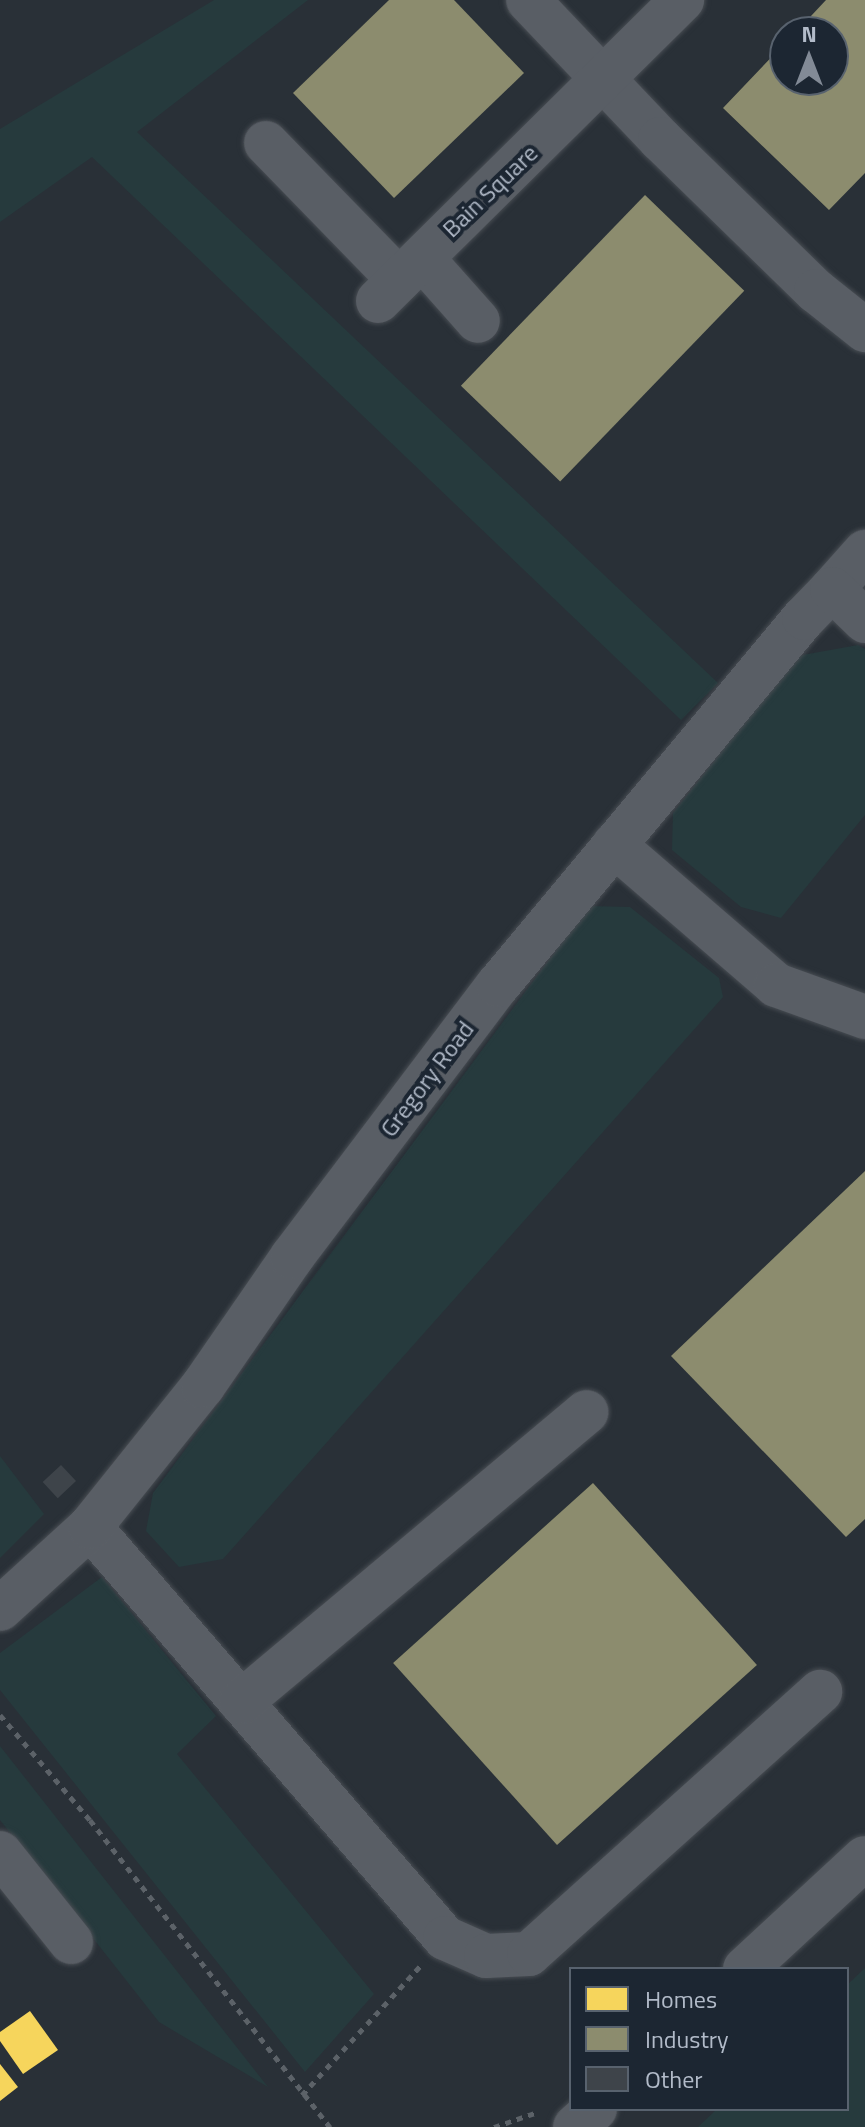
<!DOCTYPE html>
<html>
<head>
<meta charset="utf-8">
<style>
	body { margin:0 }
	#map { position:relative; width:865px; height:2127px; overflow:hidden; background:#293037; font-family:"Titillium Web",sans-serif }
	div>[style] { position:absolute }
	.green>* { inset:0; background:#263a3d }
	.homes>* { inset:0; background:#f6d55c }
	.industry>* { inset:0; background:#8c8c6e; transform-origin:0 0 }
	.building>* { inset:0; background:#3e444a; transform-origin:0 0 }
	.path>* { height:5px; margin-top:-2.5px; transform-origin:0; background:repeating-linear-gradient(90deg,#5c6268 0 6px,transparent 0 12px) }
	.roads { filter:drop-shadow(0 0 2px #474c52) drop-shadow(0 0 2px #474c52) }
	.minor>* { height:44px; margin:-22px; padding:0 22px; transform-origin:22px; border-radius:22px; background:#595e65 }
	span { translate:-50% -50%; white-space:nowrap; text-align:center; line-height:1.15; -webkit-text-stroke:8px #1c2632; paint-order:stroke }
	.street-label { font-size:24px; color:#b2bbc9 }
	.legend { position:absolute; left:569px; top:1967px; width:280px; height:144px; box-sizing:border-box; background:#1c2632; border:2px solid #58626e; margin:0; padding:10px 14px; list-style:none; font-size:24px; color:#b2bbc9 }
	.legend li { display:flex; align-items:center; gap:16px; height:40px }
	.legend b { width:40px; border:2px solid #58626e }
	.north { position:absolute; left:769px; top:16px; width:80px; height:80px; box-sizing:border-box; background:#1c2632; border:2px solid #58626e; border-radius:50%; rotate:0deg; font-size:22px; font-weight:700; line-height:32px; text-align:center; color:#b2bbc9 }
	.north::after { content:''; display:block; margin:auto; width:28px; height:36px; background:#828a96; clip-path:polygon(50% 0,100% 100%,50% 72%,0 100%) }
</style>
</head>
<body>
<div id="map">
	<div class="green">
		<div style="clip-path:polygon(214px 0,308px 0,137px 132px,718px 683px,681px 720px,92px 157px,0 222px,0 129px)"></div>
		<div style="clip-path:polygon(858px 645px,865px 649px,865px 815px,781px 918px,741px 907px,672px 850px,673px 813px,797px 656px)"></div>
		<div style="clip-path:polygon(589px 906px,630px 907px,719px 978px,723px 997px,223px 1559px,179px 1567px,146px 1531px,153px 1493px)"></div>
		<div style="clip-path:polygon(0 1456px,44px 1514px,0 1558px)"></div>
		<div style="clip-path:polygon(102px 1577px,216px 1716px,177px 1754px,374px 1994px,305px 2072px,0 1690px,0 1653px)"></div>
		<div style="clip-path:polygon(0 1746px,268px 2087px,159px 2022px,0 1820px)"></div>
		<div style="clip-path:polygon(865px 1968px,865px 2127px,698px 2127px,717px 2109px,847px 2109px,847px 1985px)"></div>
	</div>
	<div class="homes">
		<div style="clip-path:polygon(30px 2011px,58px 2050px,23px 2074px,0 2041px,0 2032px)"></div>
		<div style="clip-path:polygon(0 2064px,18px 2087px,0 2101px)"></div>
	</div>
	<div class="industry">
		<div style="clip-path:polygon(389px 0,454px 0,524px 73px,394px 198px,293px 93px)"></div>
		<div style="clip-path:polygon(826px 0,865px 0,865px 173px,829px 210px,723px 108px,785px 43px,785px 80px,833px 80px,833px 32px,796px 32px)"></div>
		<div style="left:645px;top:195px;width:138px;height:265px;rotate:44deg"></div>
		<div style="clip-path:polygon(865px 1171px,865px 1519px,846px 1537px,671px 1356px)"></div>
		<div style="left:593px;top:1483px;width:245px;height:269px;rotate:48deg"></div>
	</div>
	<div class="building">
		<div style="left:61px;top:1465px;width:22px;height:25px;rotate:47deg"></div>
	</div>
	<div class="path">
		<div style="left:0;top:1715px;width:138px;rotate:49.4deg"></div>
		<div style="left:90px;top:1820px;width:390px;rotate:52deg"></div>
		<div style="left:302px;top:2095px;width:175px;rotate:-47.5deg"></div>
		<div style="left:494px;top:2127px;width:46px;rotate:-18.8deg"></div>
	</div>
	<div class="roads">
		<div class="minor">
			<div style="left:528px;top:0;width:192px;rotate:46.5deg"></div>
			<div style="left:660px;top:139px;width:218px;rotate:44.3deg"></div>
			<div style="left:816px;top:291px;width:63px;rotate:38.5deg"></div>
			<div style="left:266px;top:143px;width:191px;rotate:45.8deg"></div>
			<div style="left:422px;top:258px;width:84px;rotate:48.4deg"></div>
			<div style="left:378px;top:301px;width:428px;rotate:-44.7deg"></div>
			<div style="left:832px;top:589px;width:50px;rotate:-48.3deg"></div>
			<div style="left:614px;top:845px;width:214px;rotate:40.8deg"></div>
			<div style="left:776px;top:985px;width:95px;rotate:19.8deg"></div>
			<div style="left:90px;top:1527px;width:543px;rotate:49.18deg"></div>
			<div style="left:445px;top:1938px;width:45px;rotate:23.7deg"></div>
			<div style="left:486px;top:1956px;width:43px;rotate:-2.7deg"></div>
			<div style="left:529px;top:1954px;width:392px;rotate:-42deg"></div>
			<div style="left:0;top:1609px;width:122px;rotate:-42.3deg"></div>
			<div style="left:90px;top:1527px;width:181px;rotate:-51.3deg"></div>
			<div style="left:203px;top:1386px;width:157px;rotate:-55.4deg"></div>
			<div style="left:292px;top:1257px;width:341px;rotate:-52.9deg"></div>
			<div style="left:498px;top:985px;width:478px;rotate:-50.2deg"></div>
			<div style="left:804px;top:618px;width:40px;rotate:-46deg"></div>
			<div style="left:832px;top:589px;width:46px;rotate:44.1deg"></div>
			<div style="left:241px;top:1702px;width:451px;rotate:-40deg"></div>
			<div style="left:0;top:1853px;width:114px;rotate:51.4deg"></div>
			<div style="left:745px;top:1969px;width:163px;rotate:-42.8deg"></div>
			<div style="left:575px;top:2127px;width:27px;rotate:-42deg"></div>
		</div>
	</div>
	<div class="street-label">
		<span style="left:490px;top:191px;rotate:-44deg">Bain Square</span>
		<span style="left:427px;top:1079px;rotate:-53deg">Gregory Road</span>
	</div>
	<ul class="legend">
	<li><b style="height:22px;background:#f6d55c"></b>Homes</li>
	<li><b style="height:22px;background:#8c8c6e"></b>Industry</li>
	<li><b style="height:22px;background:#3e444a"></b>Other</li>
	</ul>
	<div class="north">N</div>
</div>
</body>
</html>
